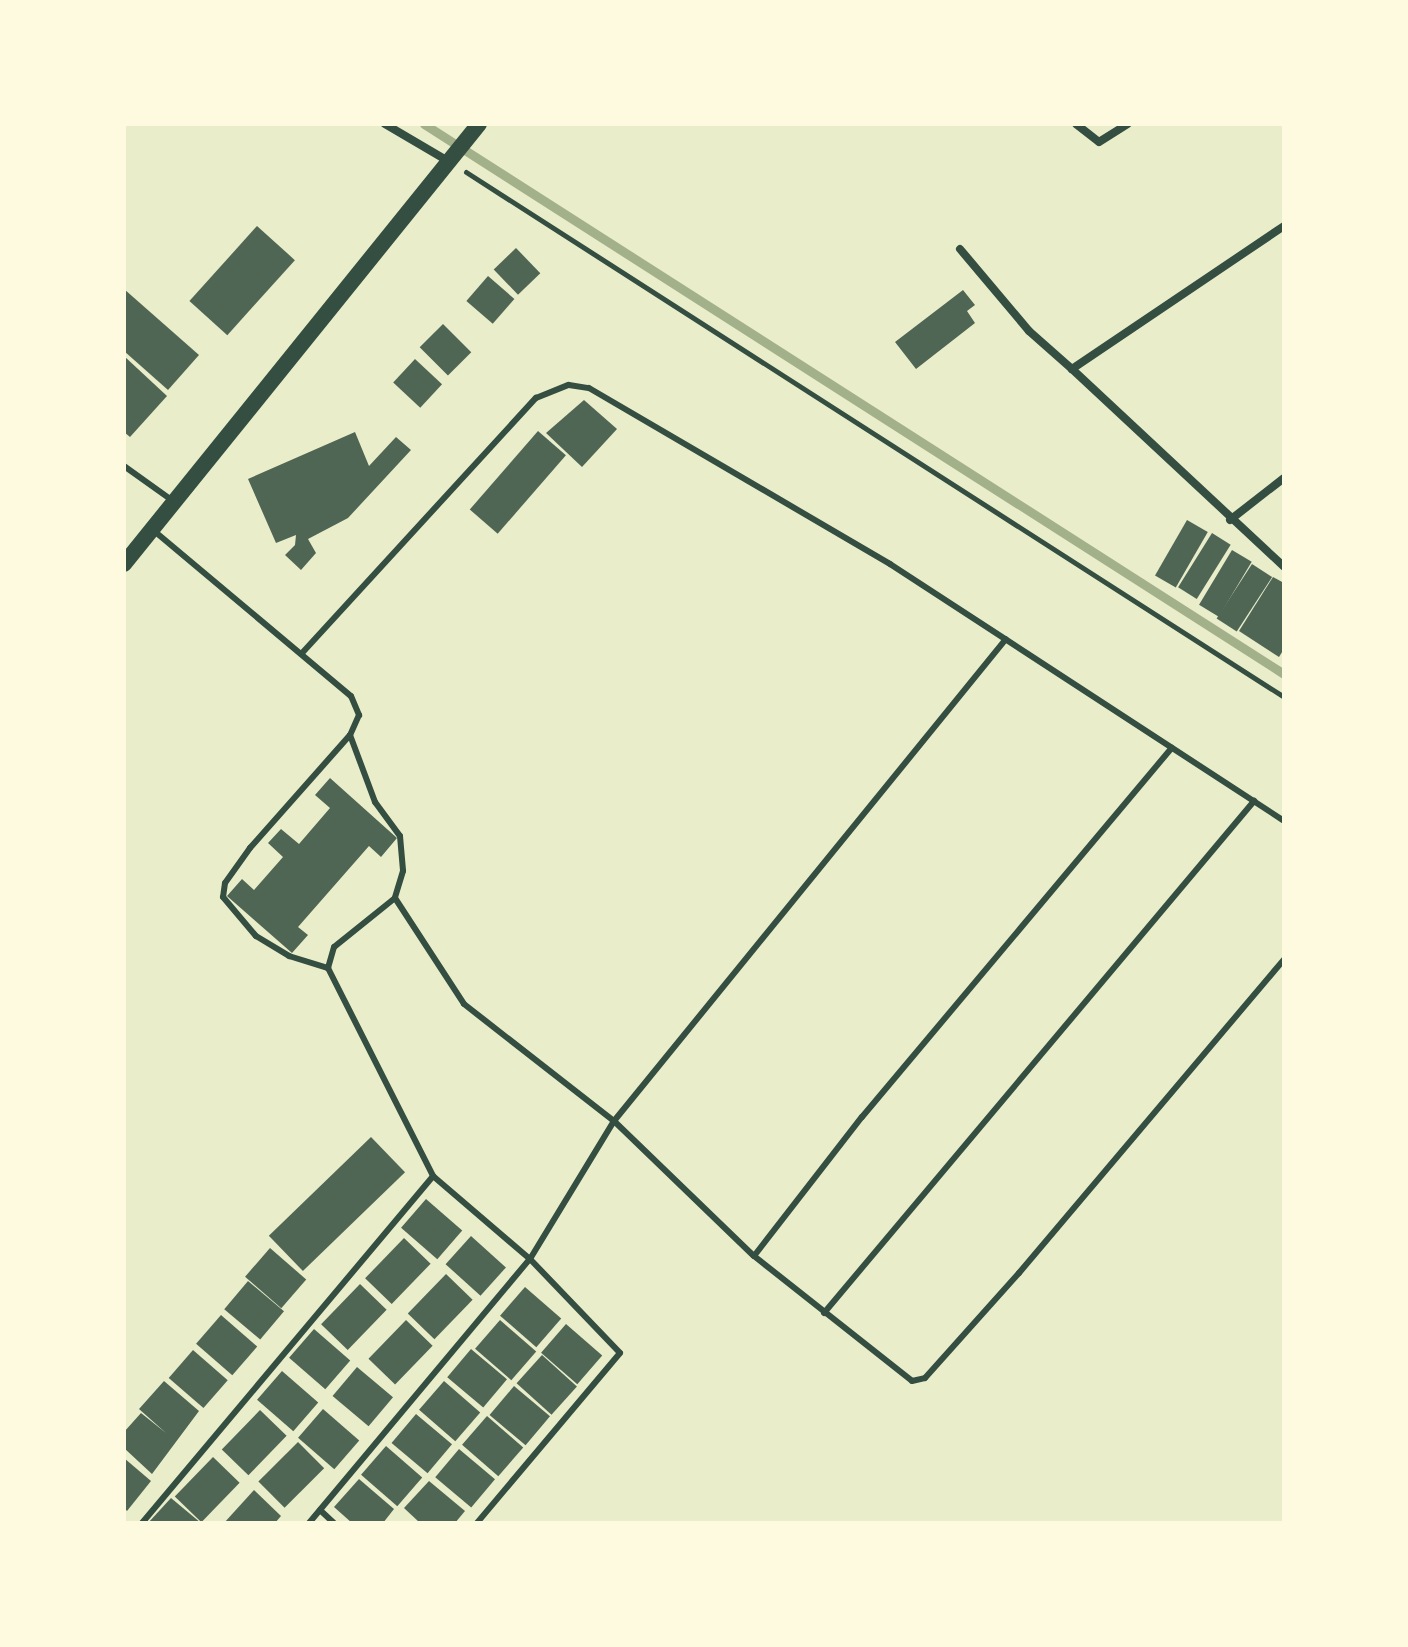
<!DOCTYPE html>
<html>
<head>
<meta charset="utf-8">
<style>
	body { margin:0 }
	#map { position:relative; width:1408px; height:1647px; overflow:hidden; background:#e9edc9; font-family:"Noto Serif",serif }
	div>[style] { position:absolute }
	.stream>* { height:9px; margin:-4.5px; padding:0 4.5px; transform-origin:4.5px; border-radius:4.5px; background:#a3b18a }
	.building>* { inset:0; background:#4f6655; transform-origin:0 0 }
	.path>* { height:5px; margin:-2.5px; padding:0 2.5px; transform-origin:2.5px; border-radius:2.5px; background:#344e41 }
	.service>* { height:6px; margin:-3px; padding:0 3px; transform-origin:3px; border-radius:3px; background:#344e41 }
	.minor>* { height:8px; margin:-4px; padding:0 4px; transform-origin:4px; border-radius:4px; background:#344e41 }
	.secondary>* { height:16px; margin:-8px; padding:0 8px; transform-origin:8px; border-radius:8px; background:#344e41 }
	span { translate:-50% -50%; white-space:nowrap; text-align:center; line-height:1.15; -webkit-text-stroke:7px #fefae0; paint-order:stroke }
	.frame { position:absolute; inset:0; border:126px solid #fefae0; pointer-events:none }
</style>
</head>
<body>
<div id="map">
	<div class="stream">
		<div style="left:424px;top:124px;width:1021px;rotate:32.6deg"></div>
	</div>
	<div class="building">
		<div style="left:257px;top:226px;width:51px;height:101px;rotate:42deg"></div>
		<div style="left:516px;top:248px;width:35px;height:31px;rotate:46deg"></div>
		<div style="left:488px;top:276px;width:35px;height:33px;rotate:41deg"></div>
		<div style="clip-path:polygon(124px 289px,199px 355px,168px 390px,124px 351px)"></div>
		<div style="clip-path:polygon(963px 290px,975px 305px,967px 311px,975px 323px,916px 369px,895px 342px)"></div>
		<div style="left:443px;top:324px;width:40px;height:33px;rotate:45deg"></div>
		<div style="clip-path:polygon(124px 356px,167px 396px,130px 437px,124px 432px)"></div>
		<div style="left:415px;top:359px;width:37px;height:32px;rotate:43deg"></div>
		<div style="clip-path:polygon(584px 400px,617px 429px,582px 467px,546px 433px)"></div>
		<div style="left:538px;top:431px;width:37px;height:104px;rotate:41deg"></div>
		<div style="clip-path:polygon(355px 432px,369px 466px,396px 437px,411px 450px,348px 518px,308px 539px,316px 553px,301px 570px,285px 555px,295px 545px,296px 535px,276px 543px,248px 479px)"></div>
		<div style="left:1187px;top:520px;width:24px;height:64px;rotate:30deg"></div>
		<div style="left:1212px;top:533px;width:22px;height:64px;rotate:32deg"></div>
		<div style="left:1232px;top:550px;width:23px;height:64px;rotate:31deg"></div>
		<div style="left:1252px;top:564px;width:24px;height:65px;rotate:33deg"></div>
		<div style="clip-path:polygon(1273px 577px,1284px 583px,1284px 649px,1279px 657px,1239px 631px)"></div>
		<div style="clip-path:polygon(330px 778px,397px 838px,381px 857px,369px 846px,298px 927px,308px 935px,292px 953px,227px 896px,242px 879px,254px 890px,283px 857px,268px 843px,281px 829px,299px 844px,330px 808px,315px 795px)"></div>
		<div style="left:371px;top:1137px;width:49px;height:142px;rotate:46deg"></div>
		<div style="left:426px;top:1199px;width:48px;height:38px;rotate:41deg"></div>
		<div style="left:471px;top:1236px;width:47px;height:38px;rotate:42deg"></div>
		<div style="left:404px;top:1238px;width:37px;height:56px;rotate:44deg"></div>
		<div style="left:270px;top:1248px;width:48px;height:38px;rotate:41deg"></div>
		<div style="left:446px;top:1274px;width:37px;height:55px;rotate:44deg"></div>
		<div style="left:248px;top:1281px;width:47px;height:37px;rotate:40deg"></div>
		<div style="left:360px;top:1284px;width:37px;height:56px;rotate:44deg"></div>
		<div style="left:525px;top:1287px;width:48px;height:38px;rotate:41deg"></div>
		<div style="left:221px;top:1315px;width:48px;height:38px;rotate:41deg"></div>
		<div style="left:406px;top:1320px;width:37px;height:54px;rotate:44deg"></div>
		<div style="left:500px;top:1320px;width:48px;height:38px;rotate:41deg"></div>
		<div style="left:566px;top:1324px;width:48px;height:38px;rotate:41deg"></div>
		<div style="left:314px;top:1329px;width:48px;height:38px;rotate:41deg"></div>
		<div style="left:471px;top:1349px;width:47px;height:37px;rotate:40deg"></div>
		<div style="left:193px;top:1350px;width:46px;height:37px;rotate:41deg"></div>
		<div style="left:542px;top:1355px;width:47px;height:38px;rotate:42deg"></div>
		<div style="left:357px;top:1367px;width:47px;height:38px;rotate:40deg"></div>
		<div style="left:282px;top:1371px;width:48px;height:38px;rotate:41deg"></div>
		<div style="clip-path:polygon(164px 1381px,199px 1411px,152px 1474px,124px 1448px,124px 1432px,141px 1413px,166px 1433px,139px 1409px)"></div>
		<div style="left:444px;top:1381px;width:48px;height:38px;rotate:41deg"></div>
		<div style="left:514px;top:1386px;width:47px;height:38px;rotate:40deg"></div>
		<div style="left:323px;top:1409px;width:48px;height:38px;rotate:41deg"></div>
		<div style="left:260px;top:1410px;width:37px;height:55px;rotate:44deg"></div>
		<div style="left:416px;top:1414px;width:47px;height:38px;rotate:40deg"></div>
		<div style="left:487px;top:1416px;width:48px;height:38px;rotate:41deg"></div>
		<div style="left:298px;top:1442px;width:37px;height:56px;rotate:45deg"></div>
		<div style="left:386px;top:1446px;width:48px;height:38px;rotate:41deg"></div>
		<div style="left:459px;top:1449px;width:47px;height:37px;rotate:40deg"></div>
		<div style="left:213px;top:1457px;width:37px;height:55px;rotate:44deg"></div>
		<div style="clip-path:polygon(124px 1458px,151px 1481px,127px 1511px,124px 1508px)"></div>
		<div style="clip-path:polygon(359px 1479px,394px 1509px,383px 1523px,352px 1523px,334px 1507px)"></div>
		<div style="clip-path:polygon(429px 1481px,465px 1511px,455px 1523px,420px 1523px,404px 1508px)"></div>
		<div style="clip-path:polygon(254px 1490px,281px 1516px,275px 1523px,224px 1523px)"></div>
		<div style="clip-path:polygon(171px 1498px,201px 1523px,148px 1523px)"></div>
	</div>
	<div class="path">
		<div style="left:466px;top:172px;width:972px;rotate:32.69deg"></div>
	</div>
	<div class="service">
		<div style="left:124px;top:466px;width:60px;rotate:35.5deg"></div>
		<div style="left:153px;top:530px;width:258px;rotate:40deg"></div>
		<div style="left:351px;top:696px;width:21px;rotate:67deg"></div>
		<div style="left:359px;top:715px;width:22px;rotate:114deg"></div>
		<div style="left:350px;top:735px;width:151px;rotate:131.5deg"></div>
		<div style="left:250px;top:848px;width:43px;rotate:125.5deg"></div>
		<div style="left:225px;top:883px;width:14px;rotate:98deg"></div>
		<div style="left:223px;top:897px;width:51px;rotate:49.8deg"></div>
		<div style="left:256px;top:936px;width:39px;rotate:31deg"></div>
		<div style="left:289px;top:956px;width:41px;rotate:17.1deg"></div>
		<div style="left:303px;top:652px;width:345px;rotate:-47.5deg"></div>
		<div style="left:536px;top:398px;width:35px;rotate:-22deg"></div>
		<div style="left:569px;top:385px;width:20px;rotate:9deg"></div>
		<div style="left:589px;top:388px;width:349px;rotate:30.3deg"></div>
		<div style="left:890px;top:564px;width:470px;rotate:33.1deg"></div>
		<div style="left:350px;top:735px;width:72px;rotate:69.5deg"></div>
		<div style="left:375px;top:802px;width:42px;rotate:53.7deg"></div>
		<div style="left:400px;top:836px;width:35px;rotate:85deg"></div>
		<div style="left:403px;top:871px;width:28px;rotate:107deg"></div>
		<div style="left:395px;top:898px;width:78px;rotate:141.2deg"></div>
		<div style="left:334px;top:947px;width:22px;rotate:106deg"></div>
		<div style="left:328px;top:968px;width:233px;rotate:63.2deg"></div>
		<div style="left:433px;top:1176px;width:128px;rotate:40.6deg"></div>
		<div style="left:530px;top:1259px;width:130px;rotate:46.2deg"></div>
		<div style="left:620px;top:1353px;width:222px;rotate:130.1deg"></div>
		<div style="left:395px;top:898px;width:126px;rotate:56.9deg"></div>
		<div style="left:464px;top:1004px;width:190px;rotate:38deg"></div>
		<div style="left:614px;top:1121px;width:194px;rotate:44deg"></div>
		<div style="left:754px;top:1256px;width:201px;rotate:38.3deg"></div>
		<div style="left:912px;top:1381px;width:13px;rotate:-13deg"></div>
		<div style="left:925px;top:1378px;width:141px;rotate:-48.2deg"></div>
		<div style="left:1019px;top:1273px;width:411px;rotate:-49.8deg"></div>
		<div style="left:754px;top:1256px;width:176px;rotate:-52.2deg"></div>
		<div style="left:862px;top:1117px;width:482px;rotate:-50deg"></div>
		<div style="left:824px;top:1313px;width:669px;rotate:-49.97deg"></div>
		<div style="left:320px;top:1510px;width:19px;rotate:43deg"></div>
		<div style="left:142px;top:1523px;width:453px;rotate:-50deg"></div>
		<div style="left:309px;top:1523px;width:344px;rotate:-50.1deg"></div>
		<div style="left:530px;top:1259px;width:162px;rotate:-58.7deg"></div>
		<div style="left:614px;top:1121px;width:621px;rotate:-50.88deg"></div>
	</div>
	<div class="minor">
		<div style="left:385px;top:124px;width:73px;rotate:30.4deg"></div>
		<div style="left:1076px;top:124px;width:29px;rotate:38deg"></div>
		<div style="left:1099px;top:142px;width:34px;rotate:-32deg"></div>
		<div style="left:1284px;top:226px;width:256px;rotate:146deg"></div>
		<div style="left:1072px;top:369px;width:290px;rotate:43deg"></div>
		<div style="left:960px;top:249px;width:107px;rotate:49.9deg"></div>
		<div style="left:1029px;top:331px;width:57px;rotate:41.5deg"></div>
		<div style="left:1230px;top:520px;width:68px;rotate:-37.9deg"></div>
	</div>
	<div class="secondary">
		<div style="left:124px;top:564px;width:565px;rotate:-51.1deg"></div>
	</div>
	<div class="frame"></div>
</div>
</body>
</html>
